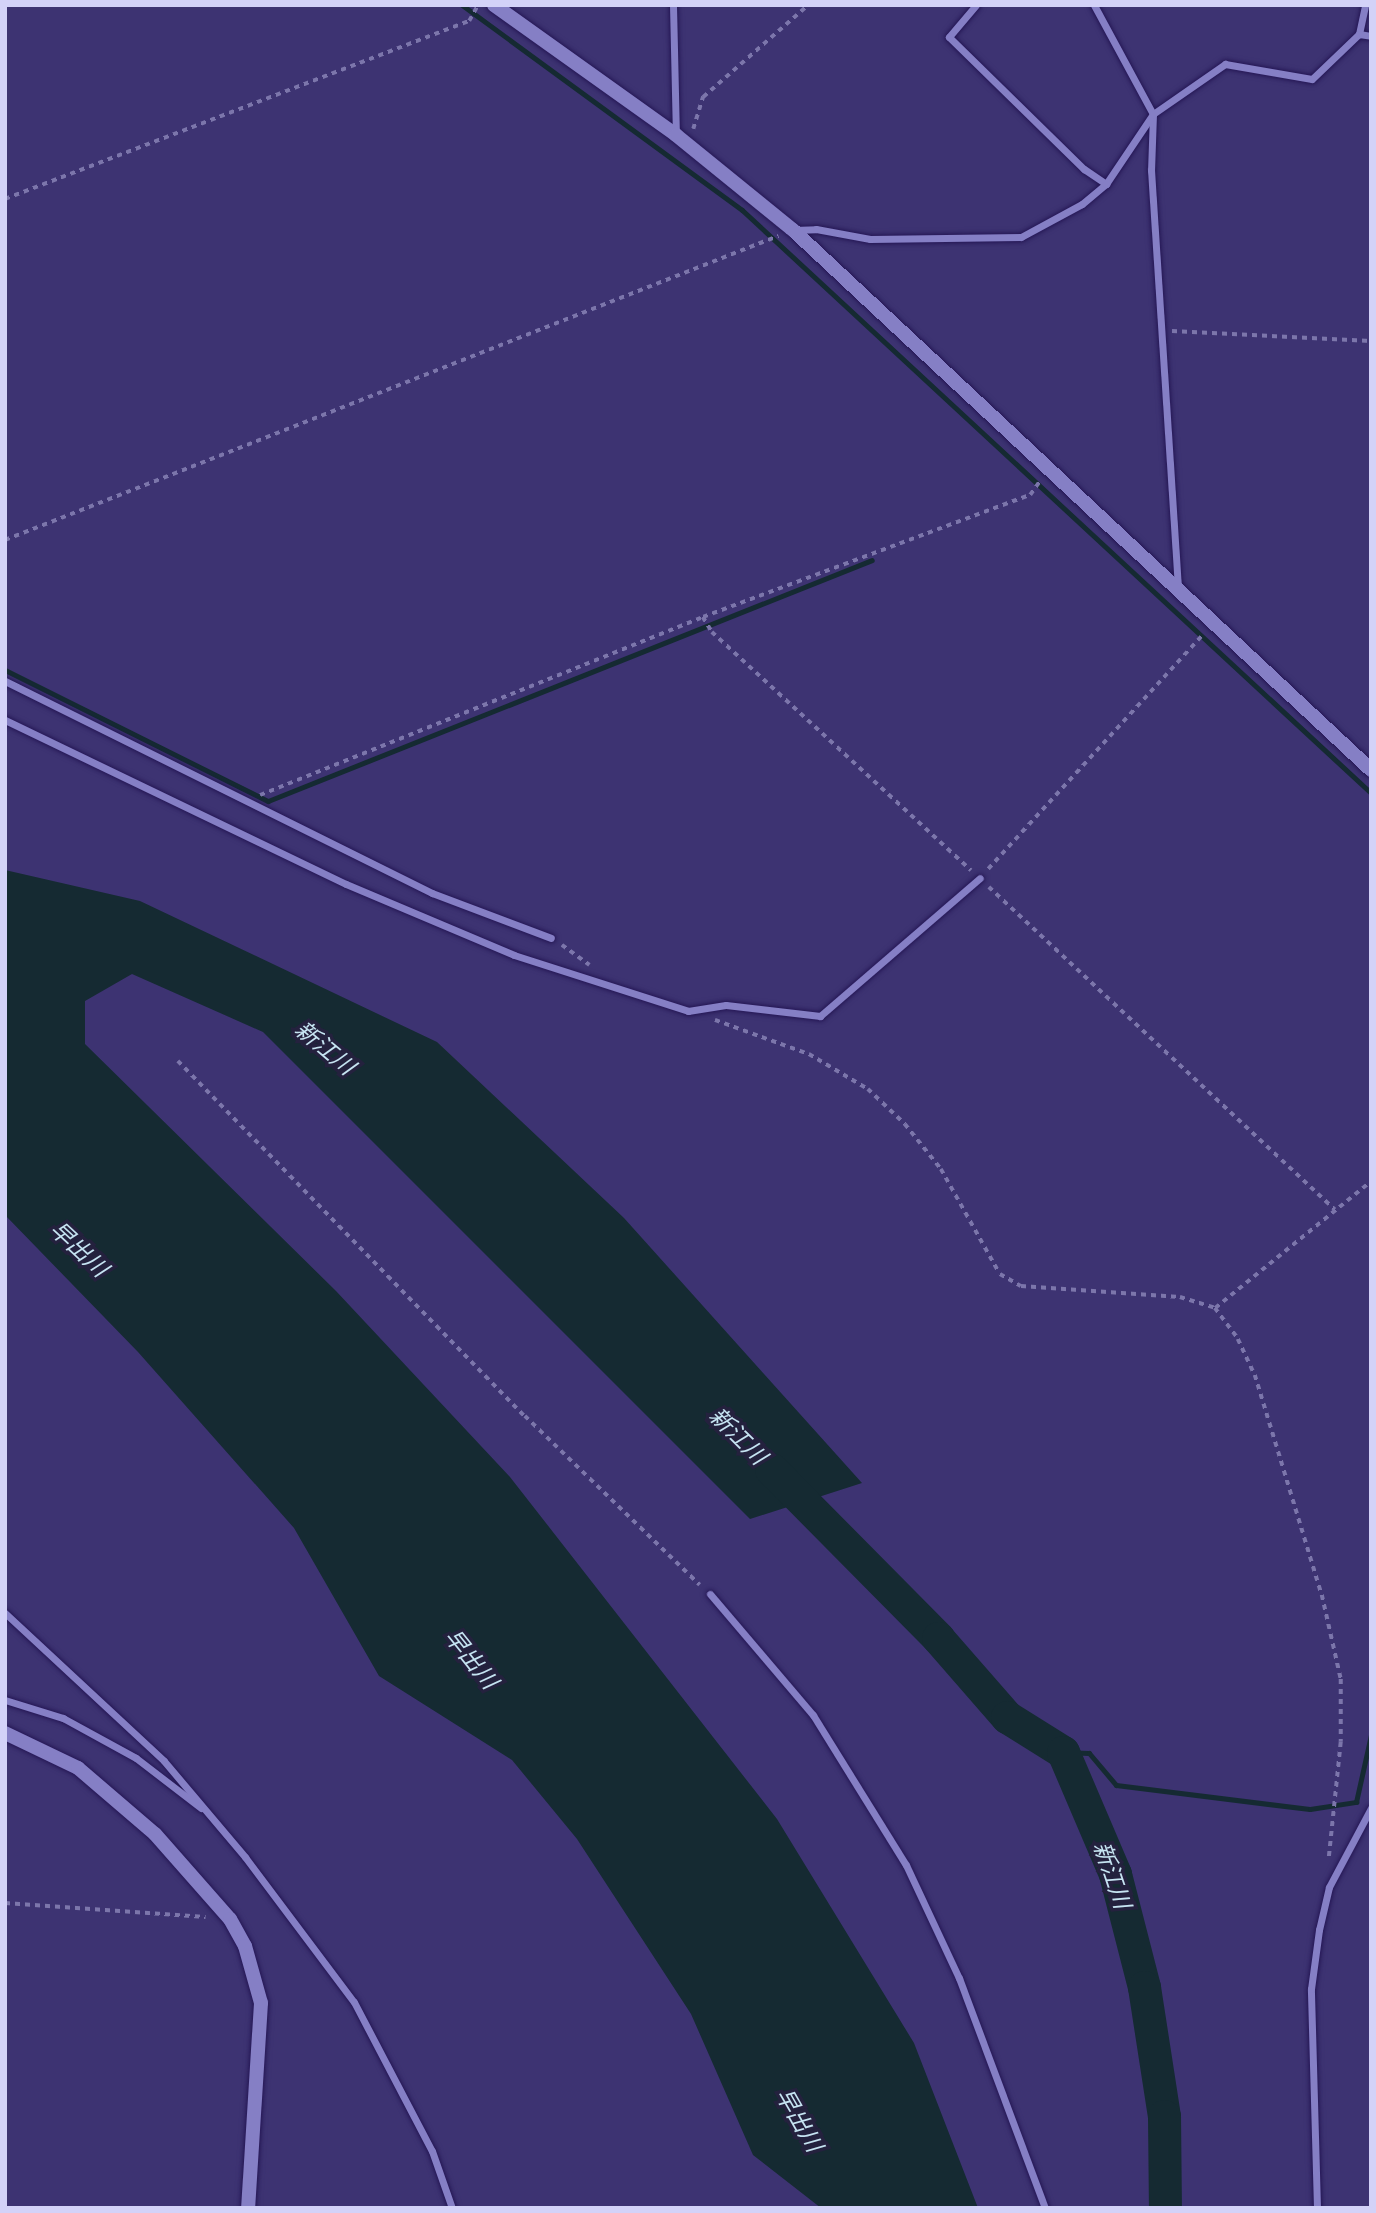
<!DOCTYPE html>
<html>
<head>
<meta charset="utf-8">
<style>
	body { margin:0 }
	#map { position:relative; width:1376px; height:2213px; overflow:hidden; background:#3d3372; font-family:Montserrat,"Noto Sans JP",sans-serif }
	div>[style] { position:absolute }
	.water>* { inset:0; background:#152a32 }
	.stream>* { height:5px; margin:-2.5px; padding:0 2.5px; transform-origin:2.5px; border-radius:2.5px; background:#152a32 }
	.river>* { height:33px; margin:-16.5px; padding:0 16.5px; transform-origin:16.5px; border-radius:16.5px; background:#152a32 }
	.path>* { height:3.5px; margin-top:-1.75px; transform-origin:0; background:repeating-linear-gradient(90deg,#7c76ab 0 5px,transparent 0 10px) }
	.roads { filter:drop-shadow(0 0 2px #251755) drop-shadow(0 0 2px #251755) }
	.street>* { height:7px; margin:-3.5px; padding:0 3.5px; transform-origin:3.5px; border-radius:3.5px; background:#857fc5 }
	.secondary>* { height:14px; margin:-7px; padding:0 7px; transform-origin:7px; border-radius:7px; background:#857fc5 }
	span { translate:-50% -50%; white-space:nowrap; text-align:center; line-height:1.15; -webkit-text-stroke:7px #24213e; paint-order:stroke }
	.water-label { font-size:23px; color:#c6e4f2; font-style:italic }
	.frame { position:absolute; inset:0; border:7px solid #d3d2f8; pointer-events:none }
</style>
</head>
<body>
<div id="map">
	<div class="water">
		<div style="clip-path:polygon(5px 870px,140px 901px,437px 1042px,624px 1218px,862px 1483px,750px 1519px,263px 1032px,132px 974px,85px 1001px,85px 1044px,336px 1291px,510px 1477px,777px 1819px,914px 2043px,978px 2208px,821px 2208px,753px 2155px,691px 2014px,577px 1839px,512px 1760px,379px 1676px,294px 1528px,138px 1352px,5px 1215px)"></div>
	</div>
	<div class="stream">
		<div style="left:462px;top:5px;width:347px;rotate:36.2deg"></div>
		<div style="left:742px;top:210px;width:858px;rotate:42.83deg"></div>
		<div style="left:5px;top:670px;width:294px;rotate:26.5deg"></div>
		<div style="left:268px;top:801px;width:650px;rotate:-21.75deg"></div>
		<div style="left:1063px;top:1752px;width:26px;rotate:2deg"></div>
		<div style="left:1089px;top:1753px;width:42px;rotate:49.8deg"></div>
		<div style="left:1116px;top:1785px;width:195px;rotate:7.1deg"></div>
		<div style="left:1310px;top:1809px;width:47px;rotate:-8.7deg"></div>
		<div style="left:1356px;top:1802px;width:69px;rotate:-77.4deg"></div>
	</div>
	<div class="river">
		<div style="left:771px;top:1469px;width:238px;rotate:45.3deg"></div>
		<div style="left:938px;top:1638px;width:105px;rotate:48.9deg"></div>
		<div style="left:1007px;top:1717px;width:66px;rotate:32deg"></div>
		<div style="left:1063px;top:1752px;width:133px;rotate:66.9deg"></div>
		<div style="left:1115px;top:1874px;width:117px;rotate:75.6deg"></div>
		<div style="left:1144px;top:1987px;width:131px;rotate:81.2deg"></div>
		<div style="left:1164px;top:2116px;width:92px;rotate:89.4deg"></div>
	</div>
	<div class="path">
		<div style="left:693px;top:129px;width:34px;rotate:-73deg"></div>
		<div style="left:703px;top:97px;width:140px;rotate:-41.2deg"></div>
		<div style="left:5px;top:199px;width:497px;rotate:-21deg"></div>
		<div style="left:469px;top:21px;width:18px;rotate:-61deg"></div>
		<div style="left:1172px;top:331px;width:199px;rotate:2.9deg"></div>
		<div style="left:5px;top:540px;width:831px;rotate:-21.47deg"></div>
		<div style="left:703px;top:617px;width:17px;rotate:59deg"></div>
		<div style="left:712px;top:632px;width:352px;rotate:42.6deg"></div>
		<div style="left:260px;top:795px;width:477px;rotate:-21.9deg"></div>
		<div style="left:703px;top:617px;width:349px;rotate:-20.5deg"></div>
		<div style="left:1030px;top:495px;width:16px;rotate:-55deg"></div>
		<div style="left:988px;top:869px;width:319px;rotate:-47.5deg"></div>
		<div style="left:989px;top:887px;width:473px;rotate:43deg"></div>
		<div style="left:562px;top:945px;width:34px;rotate:36deg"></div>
		<div style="left:715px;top:1020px;width:100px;rotate:19.9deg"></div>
		<div style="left:809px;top:1054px;width:69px;rotate:30.7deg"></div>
		<div style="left:868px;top:1089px;width:51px;rotate:43.4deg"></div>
		<div style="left:905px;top:1124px;width:58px;rotate:51.3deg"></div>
		<div style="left:941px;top:1169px;width:120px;rotate:60.7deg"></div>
		<div style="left:1000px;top:1274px;width:24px;rotate:30deg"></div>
		<div style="left:1021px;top:1286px;width:159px;rotate:4deg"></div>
		<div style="left:1180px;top:1297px;width:37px;rotate:17deg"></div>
		<div style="left:1215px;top:1308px;width:39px;rotate:53deg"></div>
		<div style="left:1238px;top:1339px;width:40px;rotate:65deg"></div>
		<div style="left:1255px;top:1375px;width:230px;rotate:73.1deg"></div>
		<div style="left:1322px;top:1595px;width:86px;rotate:77.3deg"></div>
		<div style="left:1341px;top:1679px;width:63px;rotate:90deg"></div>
		<div style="left:1341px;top:1742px;width:117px;rotate:95.9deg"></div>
		<div style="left:178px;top:1061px;width:496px;rotate:45.7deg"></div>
		<div style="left:525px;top:1416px;width:243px;rotate:44deg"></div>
		<div style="left:1215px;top:1308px;width:201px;rotate:-39.1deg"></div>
		<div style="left:5px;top:1903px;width:201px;rotate:4deg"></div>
	</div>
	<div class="roads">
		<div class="street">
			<div style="left:673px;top:5px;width:129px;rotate:88.7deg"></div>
			<div style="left:976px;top:5px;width:42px;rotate:130.2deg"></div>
			<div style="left:949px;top:37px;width:189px;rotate:44.4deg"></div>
			<div style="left:1084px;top:169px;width:27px;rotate:34deg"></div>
			<div style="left:1094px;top:5px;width:124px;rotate:61.6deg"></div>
			<div style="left:1153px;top:114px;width:56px;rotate:92deg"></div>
			<div style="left:1151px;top:170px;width:418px;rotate:86.3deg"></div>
			<div style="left:1359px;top:34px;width:30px;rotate:-78deg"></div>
			<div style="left:793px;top:230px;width:23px;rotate:-2deg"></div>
			<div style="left:816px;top:229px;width:55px;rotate:10.5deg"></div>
			<div style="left:870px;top:239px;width:151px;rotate:-0.8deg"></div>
			<div style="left:1021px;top:237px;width:69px;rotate:-28.4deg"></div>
			<div style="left:1082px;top:204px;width:31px;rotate:-40deg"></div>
			<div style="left:1106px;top:184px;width:84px;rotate:-56.1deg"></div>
			<div style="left:1153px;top:114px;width:88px;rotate:-34.8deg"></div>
			<div style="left:1225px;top:64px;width:88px;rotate:9.8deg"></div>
			<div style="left:1312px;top:79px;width:65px;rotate:-43.8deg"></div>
			<div style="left:1359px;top:34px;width:12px;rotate:9deg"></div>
			<div style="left:5px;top:681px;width:477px;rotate:26.4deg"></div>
			<div style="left:432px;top:893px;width:127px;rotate:20.7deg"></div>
			<div style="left:5px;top:720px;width:378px;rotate:25.7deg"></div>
			<div style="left:346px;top:884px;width:182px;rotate:22.9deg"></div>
			<div style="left:514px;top:955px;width:183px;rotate:17.8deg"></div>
			<div style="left:688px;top:1011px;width:38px;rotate:-9deg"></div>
			<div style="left:726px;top:1005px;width:95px;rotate:6.7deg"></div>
			<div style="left:820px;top:1016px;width:211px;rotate:-40.8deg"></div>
			<div style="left:710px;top:1594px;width:159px;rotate:49.6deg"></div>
			<div style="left:813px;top:1715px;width:176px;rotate:58.2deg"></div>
			<div style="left:906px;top:1865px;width:125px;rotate:64.9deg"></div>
			<div style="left:959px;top:1978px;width:246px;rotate:69.5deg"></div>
			<div style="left:5px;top:1613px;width:217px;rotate:42.9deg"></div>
			<div style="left:164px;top:1761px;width:126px;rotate:49.8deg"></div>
			<div style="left:245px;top:1857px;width:181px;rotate:53.1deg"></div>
			<div style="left:354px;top:2002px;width:168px;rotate:62.4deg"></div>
			<div style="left:432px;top:2151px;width:60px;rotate:70.7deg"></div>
			<div style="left:5px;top:1700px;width:61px;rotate:17.2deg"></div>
			<div style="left:63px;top:1718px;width:83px;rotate:28.7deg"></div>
			<div style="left:136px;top:1758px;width:82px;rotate:37.6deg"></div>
			<div style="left:1317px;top:2208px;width:219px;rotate:-91.6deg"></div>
			<div style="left:1311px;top:1989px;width:60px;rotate:-82.3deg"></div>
			<div style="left:1319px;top:1930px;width:44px;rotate:-76.9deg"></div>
			<div style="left:1329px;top:1887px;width:89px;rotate:-62deg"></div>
		</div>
		<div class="secondary">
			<div style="left:494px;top:5px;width:224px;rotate:35.5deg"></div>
			<div style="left:676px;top:135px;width:151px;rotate:39.1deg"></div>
			<div style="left:793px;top:230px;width:791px;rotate:43.05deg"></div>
			<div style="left:5px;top:1733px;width:81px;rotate:25.6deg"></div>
			<div style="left:78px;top:1768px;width:101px;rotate:40.6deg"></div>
			<div style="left:155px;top:1834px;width:113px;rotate:48.6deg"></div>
			<div style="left:230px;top:1919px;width:31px;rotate:61deg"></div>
			<div style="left:245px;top:1946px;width:59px;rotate:74.3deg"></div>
			<div style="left:261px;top:2003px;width:205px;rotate:93.6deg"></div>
		</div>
	</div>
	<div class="water-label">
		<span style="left:325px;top:1048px;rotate:40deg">新江川</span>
		<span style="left:79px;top:1249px;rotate:43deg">早出川</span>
		<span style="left:738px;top:1436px;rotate:45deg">新江川</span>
		<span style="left:471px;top:1659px;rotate:51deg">早出川</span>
		<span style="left:1112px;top:1875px;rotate:71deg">新江川</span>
		<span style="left:799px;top:2120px;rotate:60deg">早出川</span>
	</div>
	<div class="frame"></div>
</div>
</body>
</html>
